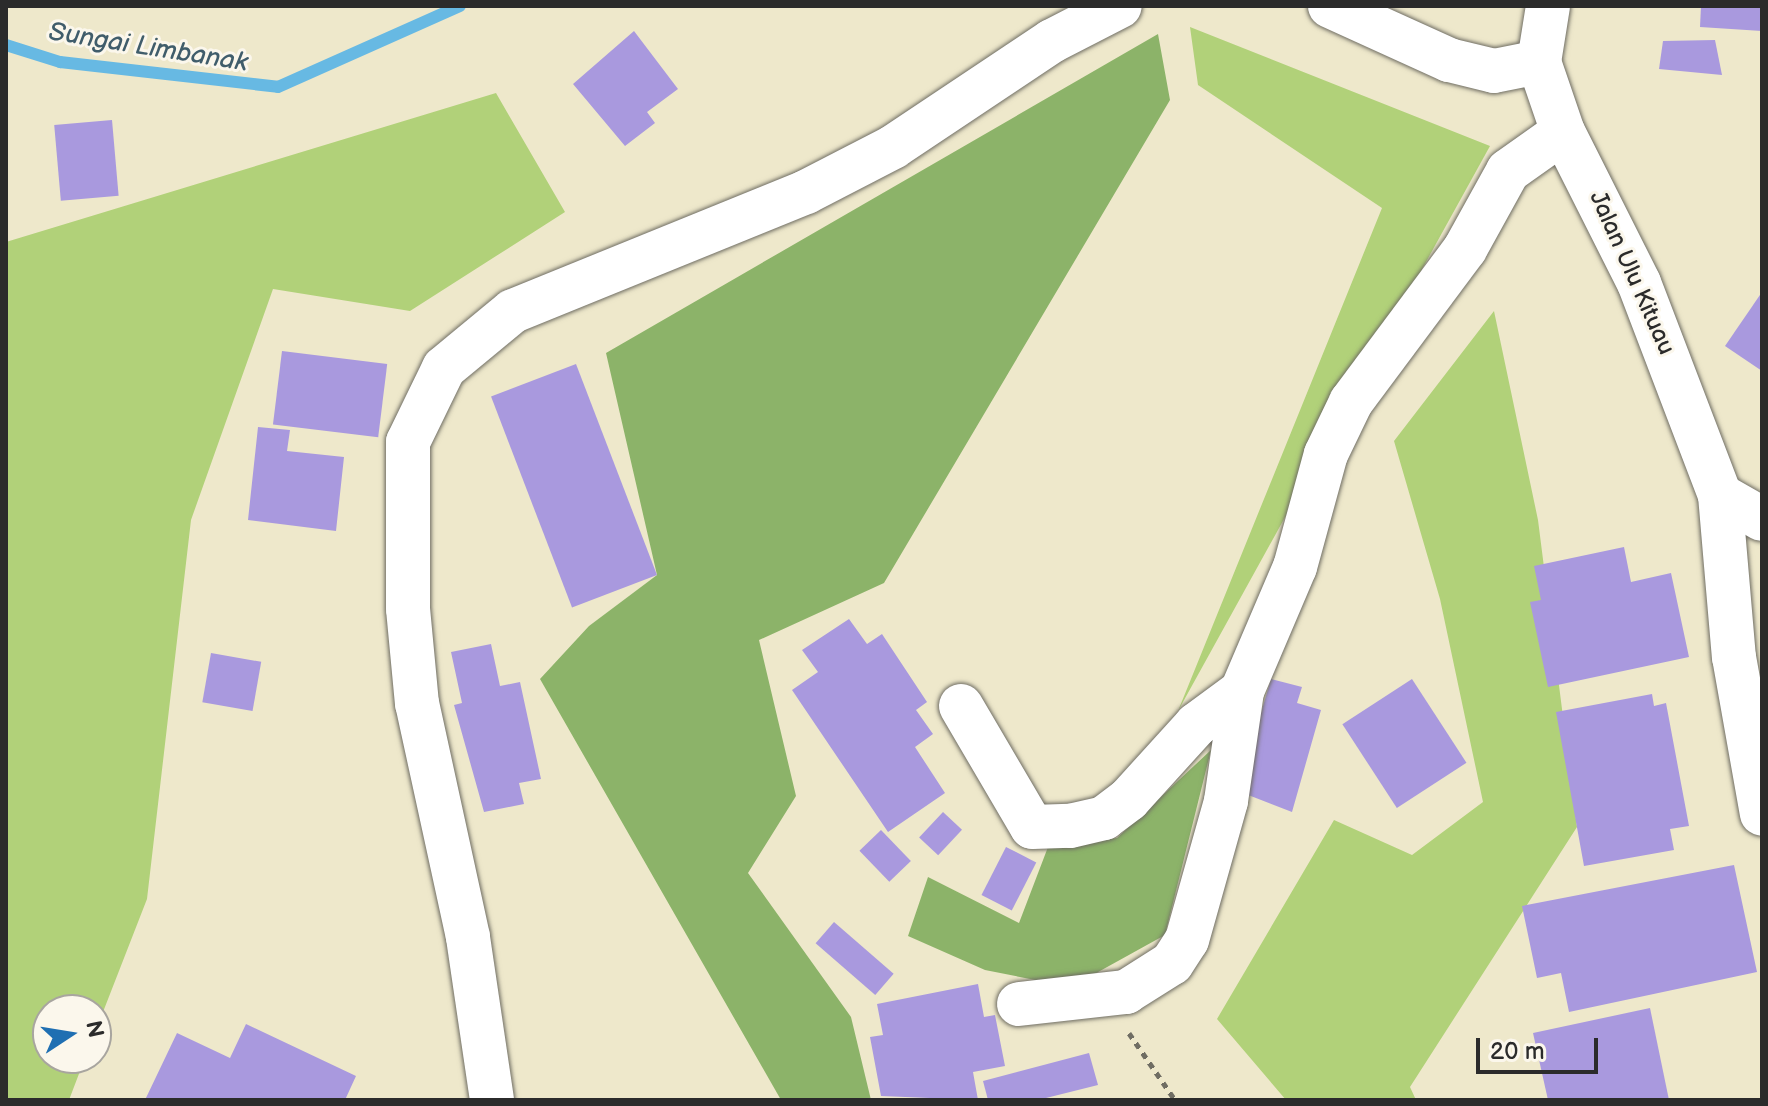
<!DOCTYPE html>
<html>
<head>
<meta charset="utf-8">
<style>
	body { margin:0 }
	#map { position:relative; width:1768px; height:1106px; overflow:hidden; background:#eee8cb; font-family:"Balsamiq Sans",sans-serif }
	div>[style] { position:absolute }
	.green>* { inset:0; background:#b1d179 }
	.forest>* { inset:0; background:#8cb369 }
	.stream>* { height:12px; margin:-6px; padding:0 6px; transform-origin:6px; border-radius:6px; background:#67b9e3 }
	.building>* { inset:0; background:#a999de; transform-origin:0 0 }
	.path>* { height:5px; margin-top:-2.5px; transform-origin:0; background:repeating-linear-gradient(90deg,#6f6d63 0 6px,transparent 0 12px) }
	.roads { filter:drop-shadow(0 0 2px #6f6d63) drop-shadow(0 0 2px #6f6d63) }
	.minor>* { height:44px; margin:-22px; padding:0 22px; transform-origin:22px; border-radius:22px; background:#fff }
	span { translate:-50% -50%; white-space:nowrap; text-align:center; line-height:1.15; -webkit-text-stroke:6px #fbf7ec; paint-order:stroke }
	.street-label { font-size:24px; color:#2b2b2b }
	.water-label { font-size:26px; color:#405d6b; font-style:italic }
	.frame { position:absolute; inset:0; border:8px solid #2b2b2b; pointer-events:none }
	.north { position:absolute; left:32px; top:994px; width:80px; height:80px; box-sizing:border-box; background:#fbf7ec; border:2px solid #a8a59f; border-radius:50%; rotate:78deg; font-size:22px; font-weight:700; line-height:32px; text-align:center; color:#2b2b2b }
	.north::after { content:''; display:block; margin:auto; width:28px; height:36px; background:#1f6fb2; clip-path:polygon(50% 0,100% 100%,50% 72%,0 100%) }
	.scale { position:absolute; left:1476px; top:1038px; width:122px; height:36px; box-sizing:border-box; border:4px solid #2b2b2b; border-top:0; padding-left:10px; font-size:24px; line-height:28px; white-space:nowrap; color:#2b2b2b; -webkit-text-stroke:6px #fbf7ec; paint-order:stroke }
</style>
</head>
<body>
<div id="map">
	<div class="green">
		<div style="clip-path:polygon(1190px 27px,1490px 146px,1178px 711px,1382px 208px,1198px 85px)"></div>
		<div style="clip-path:polygon(496px 93px,565px 212px,410px 311px,273px 289px,191px 520px,147px 899px,96px 1030px,96px 1010px,48px 1010px,48px 1058px,85px 1058px,69px 1100px,6px 1100px,6px 242px)"></div>
		<div style="clip-path:polygon(1494px 311px,1538px 520px,1577px 827px,1410px 1087px,1416px 1100px,1286px 1100px,1217px 1019px,1334px 820px,1412px 855px,1483px 802px,1440px 599px,1394px 441px)"></div>
	</div>
	<div class="forest">
		<div style="clip-path:polygon(1158px 34px,1170px 100px,884px 583px,759px 640px,796px 796px,748px 873px,851px 1017px,871px 1100px,781px 1100px,540px 679px,589px 626px,657px 575px,606px 353px)"></div>
		<div style="clip-path:polygon(1211px 750px,1165px 935px,1071px 987px,985px 970px,908px 936px,928px 877px,1019px 923px,1048px 847px,1117px 838px)"></div>
	</div>
	<div class="stream">
		<div style="left:6px;top:45px;width:57px;rotate:17.5deg"></div>
		<div style="left:60px;top:62px;width:219px;rotate:6.5deg"></div>
		<div style="left:278px;top:87px;width:199px;rotate:-24deg"></div>
	</div>
	<div class="building">
		<div style="clip-path:polygon(1701px 6px,1762px 6px,1762px 31px,1700px 27px)"></div>
		<div style="clip-path:polygon(634px 31px,678px 89px,647px 112px,655px 123px,625px 146px,573px 84px)"></div>
		<div style="clip-path:polygon(1715px 40px,1722px 75px,1659px 69px,1663px 41px)"></div>
		<div style="left:112px;top:120px;width:76px;height:58px;rotate:85deg"></div>
		<div style="clip-path:polygon(1762px 292px,1762px 371px,1725px 346px)"></div>
		<div style="left:282px;top:351px;width:106px;height:74px;rotate:7deg"></div>
		<div style="left:576px;top:364px;width:226px;height:91px;rotate:69deg"></div>
		<div style="clip-path:polygon(258px 427px,290px 430px,287px 451px,344px 457px,336px 531px,248px 520px)"></div>
		<div style="clip-path:polygon(1624px 547px,1631px 582px,1671px 573px,1689px 657px,1548px 687px,1530px 602px,1541px 600px,1534px 566px)"></div>
		<div style="clip-path:polygon(849px 619px,867px 644px,882px 634px,927px 702px,916px 710px,933px 734px,915px 747px,945px 793px,888px 832px,792px 690px,818px 672px,802px 650px)"></div>
		<div style="clip-path:polygon(491px 644px,500px 686px,520px 682px,541px 779px,519px 783px,524px 804px,484px 812px,454px 705px,462px 703px,451px 652px)"></div>
		<div style="left:211px;top:653px;width:51px;height:50px;rotate:10deg"></div>
		<div style="clip-path:polygon(1271px 679px,1302px 687px,1297px 703px,1321px 710px,1292px 812px,1238px 791px)"></div>
		<div style="left:1412px;top:679px;width:100px;height:83px;rotate:57deg"></div>
		<div style="clip-path:polygon(1652px 694px,1654px 706px,1666px 703px,1689px 826px,1670px 829px,1674px 850px,1584px 866px,1556px 712px)"></div>
		<div style="left:943px;top:812px;width:26px;height:35px;rotate:43deg"></div>
		<div style="left:881px;top:830px;width:43px;height:30px;rotate:46deg"></div>
		<div style="left:1006px;top:847px;width:34px;height:54px;rotate:27deg"></div>
		<div style="clip-path:polygon(1734px 865px,1757px 972px,1569px 1012px,1561px 973px,1537px 978px,1522px 906px)"></div>
		<div style="left:834px;top:922px;width:79px;height:28px;rotate:41deg"></div>
		<div style="clip-path:polygon(978px 984px,984px 1017px,995px 1015px,1005px 1066px,973px 1072px,978px 1100px,881px 1096px,870px 1037px,883px 1035px,877px 1004px)"></div>
		<div style="clip-path:polygon(1650px 1008px,1669px 1100px,1548px 1100px,1533px 1033px)"></div>
		<div style="clip-path:polygon(246px 1024px,356px 1076px,345px 1100px,145px 1100px,177px 1033px,230px 1058px)"></div>
		<div style="clip-path:polygon(1089px 1053px,1098px 1085px,1038px 1100px,988px 1100px,983px 1081px)"></div>
	</div>
	<div class="path">
		<div style="left:1129px;top:1033px;width:81px;rotate:55.5deg"></div>
	</div>
	<div class="roads">
		<div class="minor">
			<div style="left:1330px;top:6px;width:131px;rotate:24.4deg"></div>
			<div style="left:1449px;top:60px;width:46px;rotate:13.7deg"></div>
			<div style="left:1494px;top:71px;width:46px;rotate:-11.3deg"></div>
			<div style="left:1548px;top:6px;width:57px;rotate:99.1deg"></div>
			<div style="left:1539px;top:62px;width:74px;rotate:71.1deg"></div>
			<div style="left:1563px;top:132px;width:169px;rotate:63.3deg"></div>
			<div style="left:1639px;top:283px;width:227px;rotate:69.1deg"></div>
			<div style="left:1720px;top:495px;width:48px;rotate:29.7deg"></div>
			<div style="left:1720px;top:495px;width:163px;rotate:85.1deg"></div>
			<div style="left:1734px;top:657px;width:159px;rotate:79.9deg"></div>
			<div style="left:961px;top:706px;width:140px;rotate:59.6deg"></div>
			<div style="left:1032px;top:827px;width:38px;rotate:-2deg"></div>
			<div style="left:1070px;top:826px;width:35px;rotate:-13deg"></div>
			<div style="left:1104px;top:818px;width:31px;rotate:-37deg"></div>
			<div style="left:1129px;top:799px;width:100px;rotate:-47.8deg"></div>
			<div style="left:1196px;top:725px;width:57px;rotate:-36.5deg"></div>
			<div style="left:1019px;top:1004px;width:108px;rotate:-6.4deg"></div>
			<div style="left:1126px;top:992px;width:54px;rotate:-32.2deg"></div>
			<div style="left:1172px;top:963px;width:27px;rotate:-57deg"></div>
			<div style="left:1187px;top:940px;width:144px;rotate:-74.3deg"></div>
			<div style="left:1226px;top:801px;width:111px;rotate:-81.7deg"></div>
			<div style="left:1242px;top:691px;width:135px;rotate:-66.9deg"></div>
			<div style="left:1295px;top:567px;width:117px;rotate:-74.7deg"></div>
			<div style="left:1326px;top:454px;width:58px;rotate:-64.3deg"></div>
			<div style="left:1351px;top:402px;width:191px;rotate:-53.3deg"></div>
			<div style="left:1465px;top:249px;width:89px;rotate:-61.1deg"></div>
			<div style="left:1508px;top:171px;width:67px;rotate:-35.3deg"></div>
			<div style="left:492px;top:1100px;width:165px;rotate:-98.4deg"></div>
			<div style="left:468px;top:937px;width:239px;rotate:-102.3deg"></div>
			<div style="left:417px;top:704px;width:95px;rotate:-95.4deg"></div>
			<div style="left:408px;top:609px;width:167px;rotate:-90deg"></div>
			<div style="left:408px;top:442px;width:82px;rotate:-64.1deg"></div>
			<div style="left:444px;top:368px;width:89px;rotate:-39.6deg"></div>
			<div style="left:513px;top:311px;width:316px;rotate:-22.1deg"></div>
			<div style="left:806px;top:192px;width:98px;rotate:-27.3deg"></div>
			<div style="left:893px;top:147px;width:191px;rotate:-33.7deg"></div>
			<div style="left:1052px;top:41px;width:76px;rotate:-27.2deg"></div>
		</div>
	</div>
	<div class="street-label">
		<span style="left:1632px;top:273px;rotate:66deg">Jalan Ulu Kituau</span>
	</div>
	<div class="water-label">
		<span style="left:148px;top:48px;rotate:9deg">Sungai Limbanak</span>
	</div>
	<div class="frame"></div>
	<div class="north">N</div>
	<div class="scale">20 m</div>
</div>
</body>
</html>
